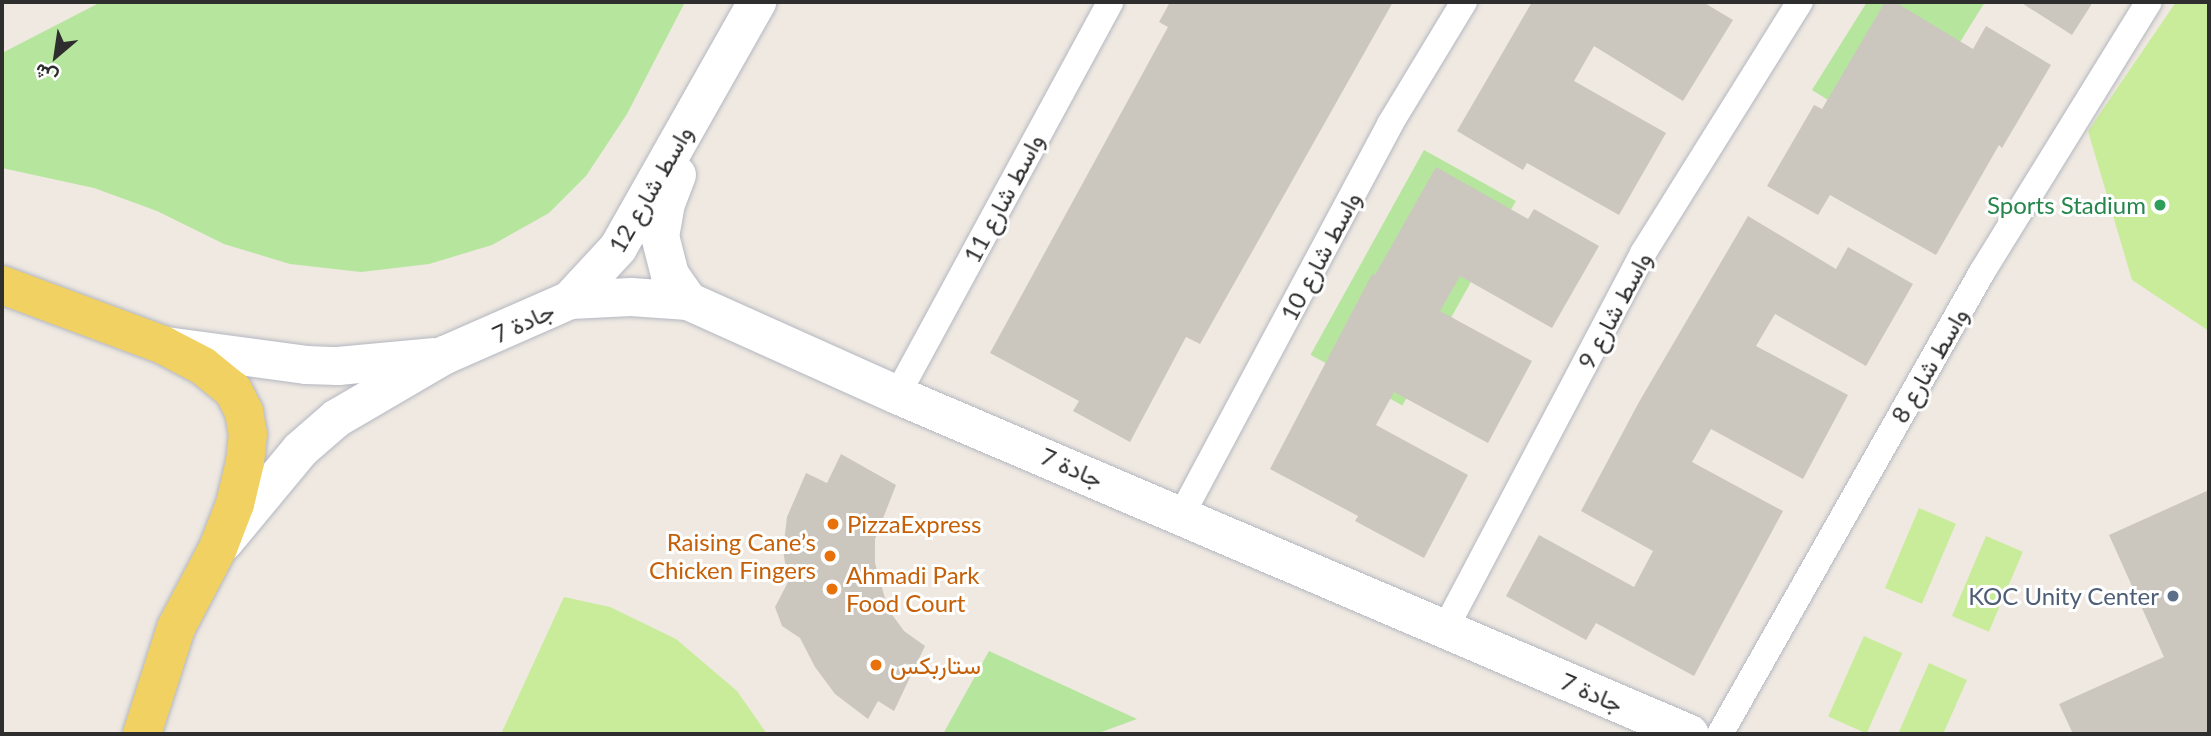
<!DOCTYPE html>
<html>
<head>
<meta charset="utf-8">
<style>
	body { margin:0 }
	#map { position:relative; width:2211px; height:736px; overflow:hidden; background:#efe9e1; font-family:Lato,Vazirmatn,sans-serif }
	div>[style] { position:absolute }
	.green>* { inset:0; background:#b6e59e; transform-origin:0 0 }
	.pitch>* { inset:0; background:#c9ec9a; transform-origin:0 0 }
	.building>* { inset:0; background:#cbc7bf }
	.roads { filter:drop-shadow(0 0 2px #b4b7c1) drop-shadow(0 0 2px #b4b7c1) }
	.street>* { height:26px; margin:-13px; padding:0 13px; transform-origin:13px; border-radius:13px; background:#fff }
	.secondary>* { height:38px; margin:-19px; padding:0 19px; transform-origin:19px; border-radius:19px; background:#fff }
	.primary>* { height:38px; margin:-19px; padding:0 19px; transform-origin:19px; border-radius:19px; background:#f2d163 }
	.dots>* { width:19px; height:19px; translate:-50% -50%; box-sizing:border-box; border:4px solid #fff; border-radius:50% }
	span { translate:-50% -50%; white-space:nowrap; text-align:center; line-height:1.15; -webkit-text-stroke:6px #fff; paint-order:stroke }
	.street-label { font-size:24px; color:#2e2e2e }
	.leisure-label { font-size:24px; color:#27864d }
	.right { translate:-100% -50%; text-align:right }
	.food-label { font-size:24px; color:#c56008 }
	.left { translate:0 -50%; text-align:left }
	.service-label { font-size:24px; color:#4e5e75 }
	.frame { position:absolute; inset:0; border:4px solid #2e2e2e; pointer-events:none }
	.north { position:absolute; left:21px; top:21px; width:70px; height:70px; -webkit-text-stroke:5px #fff; paint-order:stroke; rotate:209deg; font-size:19px; font-weight:700; line-height:28px; text-align:center; color:#2e2e2e }
	.north::after { content:''; display:block; margin:auto; width:24px; height:32px; background:#2e2e2e; clip-path:polygon(50% 0,100% 100%,50% 72%,0 100%) }
</style>
</head>
<body>
<div id="map">
	<div class="green">
		<div style="clip-path:polygon(101px 2px,685px 2px,627px 114px,586px 176px,549px 213px,492px 245px,429px 264px,361px 272px,290px 264px,224px 244px,157px 211px,94px 188px,2px 168px,2px 53px)"></div>
		<div style="clip-path:polygon(1867px 2px,1985px 2px,1897px 143px,1812px 90px)"></div>
		<div style="left:1424px;top:150px;width:105px;height:234px;rotate:29deg"></div>
		<div style="clip-path:polygon(989px 651px,1137px 719px,1096px 734px,943px 734px)"></div>
	</div>
	<div class="pitch">
		<div style="clip-path:polygon(2176px 2px,2209px 2px,2209px 331px,2132px 280px,2088px 131px)"></div>
		<div style="left:1919px;top:508px;width:40px;height:87px;rotate:23deg"></div>
		<div style="left:1986px;top:536px;width:40px;height:87px;rotate:23deg"></div>
		<div style="clip-path:polygon(564px 597px,610px 607px,676px 639px,737px 691px,767px 734px,501px 734px)"></div>
		<div style="left:1864px;top:636px;width:42px;height:88px;rotate:24deg"></div>
		<div style="clip-path:polygon(1929px 663px,1967px 680px,1943px 734px,1898px 734px)"></div>
	</div>
	<div class="building">
		<div style="clip-path:polygon(1170px 2px,1393px 2px,1200px 344px,1186px 337px,1130px 442px,1073px 411px,1079px 401px,990px 353px,1168px 27px,1159px 22px)"></div>
		<div style="clip-path:polygon(1532px 2px,1703px 2px,1733px 20px,1683px 101px,1594px 46px,1574px 81px,1666px 133px,1619px 215px,1527px 163px,1523px 170px,1457px 131px)"></div>
		<div style="clip-path:polygon(1885px 2px,1895px 2px,1973px 49px,1986px 26px,2051px 65px,2002px 148px,1999px 145px,1936px 255px,1830px 195px,1818px 215px,1767px 186px,1814px 105px,1822px 109px)"></div>
		<div style="clip-path:polygon(2020px 2px,2093px 2px,2072px 35px)"></div>
		<div style="clip-path:polygon(1436px 167px,1528px 219px,1534px 209px,1599px 246px,1552px 328px,1460px 276px,1440px 311px,1532px 361px,1488px 443px,1394px 392px,1376px 425px,1468px 475px,1424px 558px,1355px 521px,1358px 516px,1270px 469px,1372px 274px,1375px 275px)"></div>
		<div style="clip-path:polygon(1748px 216px,1836px 269px,1848px 247px,1913px 284px,1866px 366px,1775px 314px,1756px 346px,1848px 395px,1803px 479px,1711px 429px,1692px 462px,1783px 511px,1694px 676px,1596px 623px,1586px 640px,1506px 596px,1539px 535px,1634px 587px,1653px 551px,1581px 511px,1639px 402px)"></div>
		<div style="clip-path:polygon(841px 454px,896px 485px,875px 539px,875px 563px,888px 609px,904px 631px,925px 646px,894px 711px,878px 701px,868px 719px,835px 694px,815px 667px,800px 638px,782px 626px,775px 607px,788px 582px,783px 550px,787px 517px,806px 473px,827px 483px)"></div>
		<div style="clip-path:polygon(2209px 490px,2209px 734px,2073px 734px,2059px 704px,2164px 657px,2109px 535px)"></div>
	</div>
	<div class="roads">
		<div class="street">
			<div style="left:897px;top:395px;width:447px;rotate:-61.5deg"></div>
			<div style="left:1182px;top:514px;width:442px;rotate:-61.9deg"></div>
			<div style="left:1390px;top:124px;width:143px;rotate:-58.8deg"></div>
			<div style="left:1445px;top:629px;width:425px;rotate:-62.2deg"></div>
			<div style="left:1643px;top:253px;width:296px;rotate:-58deg"></div>
			<div style="left:1720px;top:734px;width:531px;rotate:-60.44deg"></div>
			<div style="left:1982px;top:272px;width:317px;rotate:-58.3deg"></div>
		</div>
		<div class="secondary">
			<div style="left:677px;top:175px;width:30px;rotate:111deg"></div>
			<div style="left:666px;top:203px;width:34px;rotate:100deg"></div>
			<div style="left:660px;top:236px;width:40px;rotate:75.6deg"></div>
			<div style="left:670px;top:275px;width:32px;rotate:55deg"></div>
			<div style="left:570px;top:300px;width:71px;rotate:-47.3deg"></div>
			<div style="left:618px;top:248px;width:283px;rotate:-60.5deg"></div>
			<div style="left:166px;top:346px;width:141px;rotate:7.7deg"></div>
			<div style="left:306px;top:365px;width:32px;rotate:2deg"></div>
			<div style="left:338px;top:366px;width:95px;rotate:-5.4deg"></div>
			<div style="left:224px;top:542px;width:119px;rotate:-50.4deg"></div>
			<div style="left:300px;top:450px;width:49px;rotate:-40.9deg"></div>
			<div style="left:337px;top:418px;width:125px;rotate:-30.3deg"></div>
			<div style="left:445px;top:355px;width:137px;rotate:-23.7deg"></div>
			<div style="left:570px;top:300px;width:61px;rotate:-2.8deg"></div>
			<div style="left:631px;top:297px;width:57px;rotate:4deg"></div>
			<div style="left:688px;top:301px;width:229px;rotate:24.2deg"></div>
			<div style="left:897px;top:395px;width:862px;rotate:23.15deg"></div>
		</div>
		<div class="primary">
			<div style="left:2px;top:285px;width:172px;rotate:20.4deg"></div>
			<div style="left:163px;top:345px;width:45px;rotate:27.7deg"></div>
			<div style="left:203px;top:366px;width:38px;rotate:39deg"></div>
			<div style="left:233px;top:390px;width:25px;rotate:63deg"></div>
			<div style="left:244px;top:412px;width:22px;rotate:80deg"></div>
			<div style="left:248px;top:434px;width:28px;rotate:96deg"></div>
			<div style="left:245px;top:462px;width:43px;rotate:103.4deg"></div>
			<div style="left:235px;top:504px;width:47px;rotate:111.1deg"></div>
			<div style="left:218px;top:548px;width:90px;rotate:117.7deg"></div>
			<div style="left:176px;top:628px;width:111px;rotate:107.8deg"></div>
		</div>
	</div>
	<div class="dots">
		<div style="left:2160px;top:205px;background:#2e9e5b"></div>
		<div style="left:833px;top:524px;background:#e8710a"></div>
		<div style="left:830px;top:556px;background:#e8710a"></div>
		<div style="left:832px;top:589px;background:#e8710a"></div>
		<div style="left:2173px;top:596px;background:#5c6f8a"></div>
		<div style="left:876px;top:665px;background:#e8710a"></div>
	</div>
	<div class="street-label">
		<span style="left:650px;top:189px;rotate:-60deg">واسط شارع 12</span>
		<span style="left:1003px;top:198px;rotate:-62deg">واسط شارع 11</span>
		<span style="left:1320px;top:256px;rotate:-62deg">واسط شارع 10</span>
		<span style="left:1614px;top:310px;rotate:-62deg">واسط شارع 9</span>
		<span style="left:523px;top:322px;rotate:-25deg">جادة 7</span>
		<span style="left:1929px;top:365px;rotate:-60deg">واسط شارع 8</span>
		<span style="left:1072px;top:467px;rotate:23deg">جادة 7</span>
		<span style="left:1592px;top:692px;rotate:23deg">جادة 7</span>
	</div>
	<div class="leisure-label">
		<span class="right" style="left:2146px;top:205px">Sports Stadium</span>
	</div>
	<div class="food-label">
		<span class="left" style="left:847px;top:524px">PizzaExpress</span>
		<span class="right" style="left:816px;top:556px">Raising Cane’s<br>Chicken Fingers</span>
		<span class="left" style="left:846px;top:589px">Ahmadi Park<br>Food Court</span>
		<span class="left" style="left:890px;top:665px">ستاربكس</span>
	</div>
	<div class="service-label">
		<span class="right" style="left:2159px;top:596px">KOC Unity Center</span>
	</div>
	<div class="frame"></div>
	<div class="north">ش</div>
</div>
</body>
</html>
